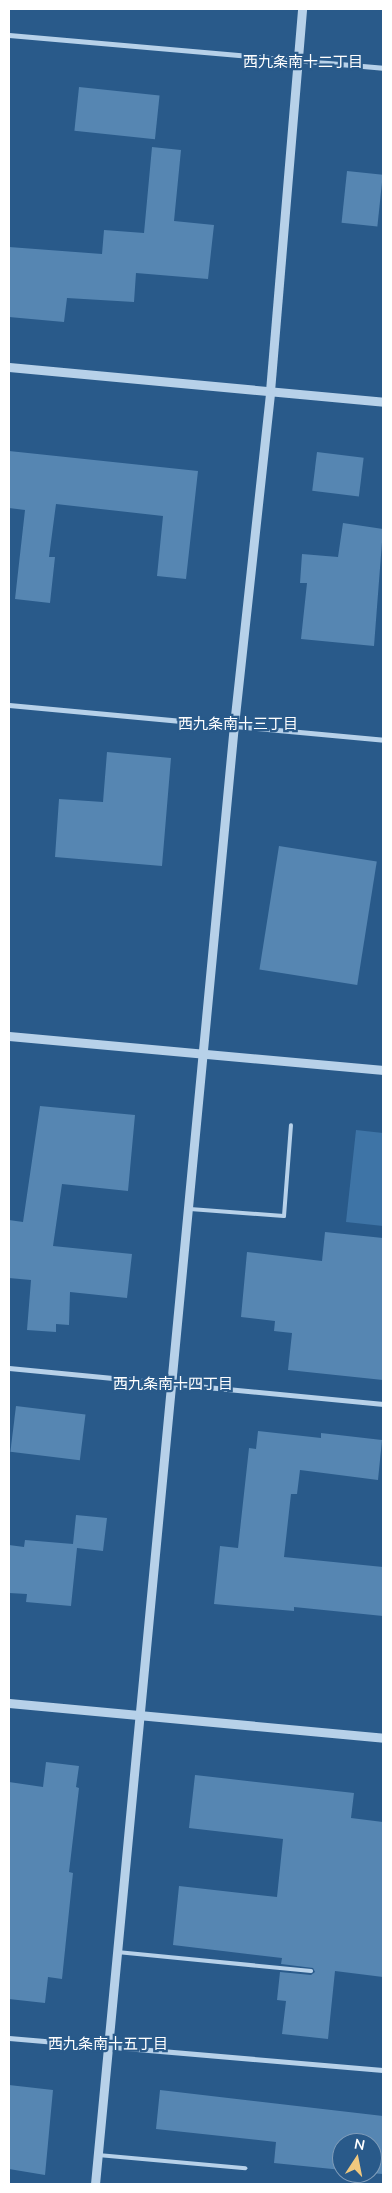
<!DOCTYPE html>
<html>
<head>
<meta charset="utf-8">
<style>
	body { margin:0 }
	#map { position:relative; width:392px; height:2193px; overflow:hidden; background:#295a8a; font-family:Mulish,"Noto Sans JP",sans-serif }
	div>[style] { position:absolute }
	.green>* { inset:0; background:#3e74a6 }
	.building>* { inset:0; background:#5686b2; transform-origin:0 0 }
	.service>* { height:4px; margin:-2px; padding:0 2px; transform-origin:2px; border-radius:2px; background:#b7d1e9 }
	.minor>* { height:5px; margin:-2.5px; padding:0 2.5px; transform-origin:2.5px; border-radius:2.5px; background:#b7d1e9 }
	.tertiary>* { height:9px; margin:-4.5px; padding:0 4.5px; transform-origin:4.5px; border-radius:4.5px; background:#b7d1e9 }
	span { translate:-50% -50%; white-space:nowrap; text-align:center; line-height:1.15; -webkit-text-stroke:4.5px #295a8a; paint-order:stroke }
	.neighbourhood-label { font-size:15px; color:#fff }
	.frame { position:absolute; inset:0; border:10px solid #fff; pointer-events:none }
	.north { position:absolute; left:332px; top:2133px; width:50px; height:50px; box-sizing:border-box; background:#295a8a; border:1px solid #7f9cb9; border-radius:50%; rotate:11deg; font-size:14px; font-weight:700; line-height:20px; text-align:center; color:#fff }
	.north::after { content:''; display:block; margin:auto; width:18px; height:22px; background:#f0c87e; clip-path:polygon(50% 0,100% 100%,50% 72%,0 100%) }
</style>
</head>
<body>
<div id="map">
	<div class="green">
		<div style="clip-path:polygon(356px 1130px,383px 1133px,383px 1226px,346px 1222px)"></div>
	</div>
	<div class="building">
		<div style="left:79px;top:87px;width:81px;height:44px;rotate:6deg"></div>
		<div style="clip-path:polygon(152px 147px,181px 150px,174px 221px,214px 225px,208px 279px,136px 273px,134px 302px,67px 298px,64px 322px,9px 317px,9px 247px,102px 254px,104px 230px,144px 233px)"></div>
		<div style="left:347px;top:171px;width:36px;height:52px;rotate:6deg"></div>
		<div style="clip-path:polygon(9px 451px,198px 471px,186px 579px,157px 576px,163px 516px,56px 504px,49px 557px,55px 557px,50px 603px,15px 599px,25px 510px,9px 508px)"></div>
		<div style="left:317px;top:452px;width:47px;height:39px;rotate:7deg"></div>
		<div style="clip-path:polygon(343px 523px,383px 529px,374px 646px,301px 639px,307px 583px,300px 583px,302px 554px,338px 557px)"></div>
		<div style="clip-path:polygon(107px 752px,171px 758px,162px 866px,55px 857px,59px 799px,103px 802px)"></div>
		<div style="left:279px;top:846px;width:99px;height:125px;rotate:9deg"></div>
		<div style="clip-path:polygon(40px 1106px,135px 1115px,128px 1191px,62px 1184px,53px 1246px,132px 1254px,127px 1298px,70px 1292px,69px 1325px,56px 1324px,56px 1332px,27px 1330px,31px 1280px,9px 1278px,9px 1220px,23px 1222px)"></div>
		<div style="clip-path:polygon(325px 1232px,383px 1238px,383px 1380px,288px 1370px,292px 1333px,274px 1331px,275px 1321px,241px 1317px,247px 1252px,322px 1261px)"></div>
		<div style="left:16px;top:1406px;width:70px;height:46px;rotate:7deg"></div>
		<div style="clip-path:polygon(258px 1431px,321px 1438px,321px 1433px,382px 1440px,378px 1480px,300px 1470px,297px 1494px,291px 1494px,284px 1557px,383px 1567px,383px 1616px,294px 1607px,294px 1611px,214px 1604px,220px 1546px,238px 1548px,249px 1448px,256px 1449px)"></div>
		<div style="clip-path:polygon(76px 1515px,107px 1518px,103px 1551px,77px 1548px,71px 1606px,26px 1602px,27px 1594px,9px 1593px,9px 1545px,24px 1547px,25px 1540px,73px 1544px)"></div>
		<div style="clip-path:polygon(46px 1762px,79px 1766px,76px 1787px,79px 1788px,69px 1872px,73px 1873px,62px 1979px,48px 1977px,45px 2003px,9px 1999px,9px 1782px,43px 1787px)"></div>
		<div style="clip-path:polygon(195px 1775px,354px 1793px,351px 1818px,383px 1822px,383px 1977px,335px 1971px,328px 2039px,282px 2034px,286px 2001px,277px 2000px,280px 1972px,311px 1975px,315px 1972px,313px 1968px,281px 1964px,282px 1958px,173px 1945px,179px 1886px,277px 1897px,283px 1839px,189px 1828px)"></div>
		<div style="clip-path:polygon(9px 2085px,53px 2090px,45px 2175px,9px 2169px)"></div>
		<div style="clip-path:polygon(160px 2090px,383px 2116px,383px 2174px,370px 2173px,372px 2143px,342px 2143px,342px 2170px,274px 2163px,276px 2142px,156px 2129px)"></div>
	</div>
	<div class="service">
		<div style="left:190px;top:1209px;width:94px;rotate:4.3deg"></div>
		<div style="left:284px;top:1216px;width:91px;rotate:-85.6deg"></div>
		<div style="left:117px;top:1952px;width:195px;rotate:5.6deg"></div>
		<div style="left:98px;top:2155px;width:148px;rotate:5.1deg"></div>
	</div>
	<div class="minor">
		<div style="left:9px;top:35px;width:375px;rotate:5deg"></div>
		<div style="left:9px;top:705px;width:376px;rotate:5.3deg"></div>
		<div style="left:9px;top:1368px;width:376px;rotate:5.5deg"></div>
		<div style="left:9px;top:2038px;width:375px;rotate:4.9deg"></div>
	</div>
	<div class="tertiary">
		<div style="left:9px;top:367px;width:376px;rotate:5.3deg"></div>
		<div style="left:9px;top:1036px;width:376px;rotate:5.2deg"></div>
		<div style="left:9px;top:1703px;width:376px;rotate:5.3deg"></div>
		<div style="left:95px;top:2184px;width:1466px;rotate:-84.56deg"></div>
		<div style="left:234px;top:725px;width:336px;rotate:-83.8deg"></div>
		<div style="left:270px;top:391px;width:383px;rotate:-85.2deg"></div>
	</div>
	<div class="neighbourhood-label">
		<span style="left:303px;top:62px">西九条南十二丁目</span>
		<span style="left:238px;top:724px">西九条南十三丁目</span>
		<span style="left:173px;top:1384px">西九条南十四丁目</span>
		<span style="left:108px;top:2044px">西九条南十五丁目</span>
	</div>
	<div class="frame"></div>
	<div class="north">N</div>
</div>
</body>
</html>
